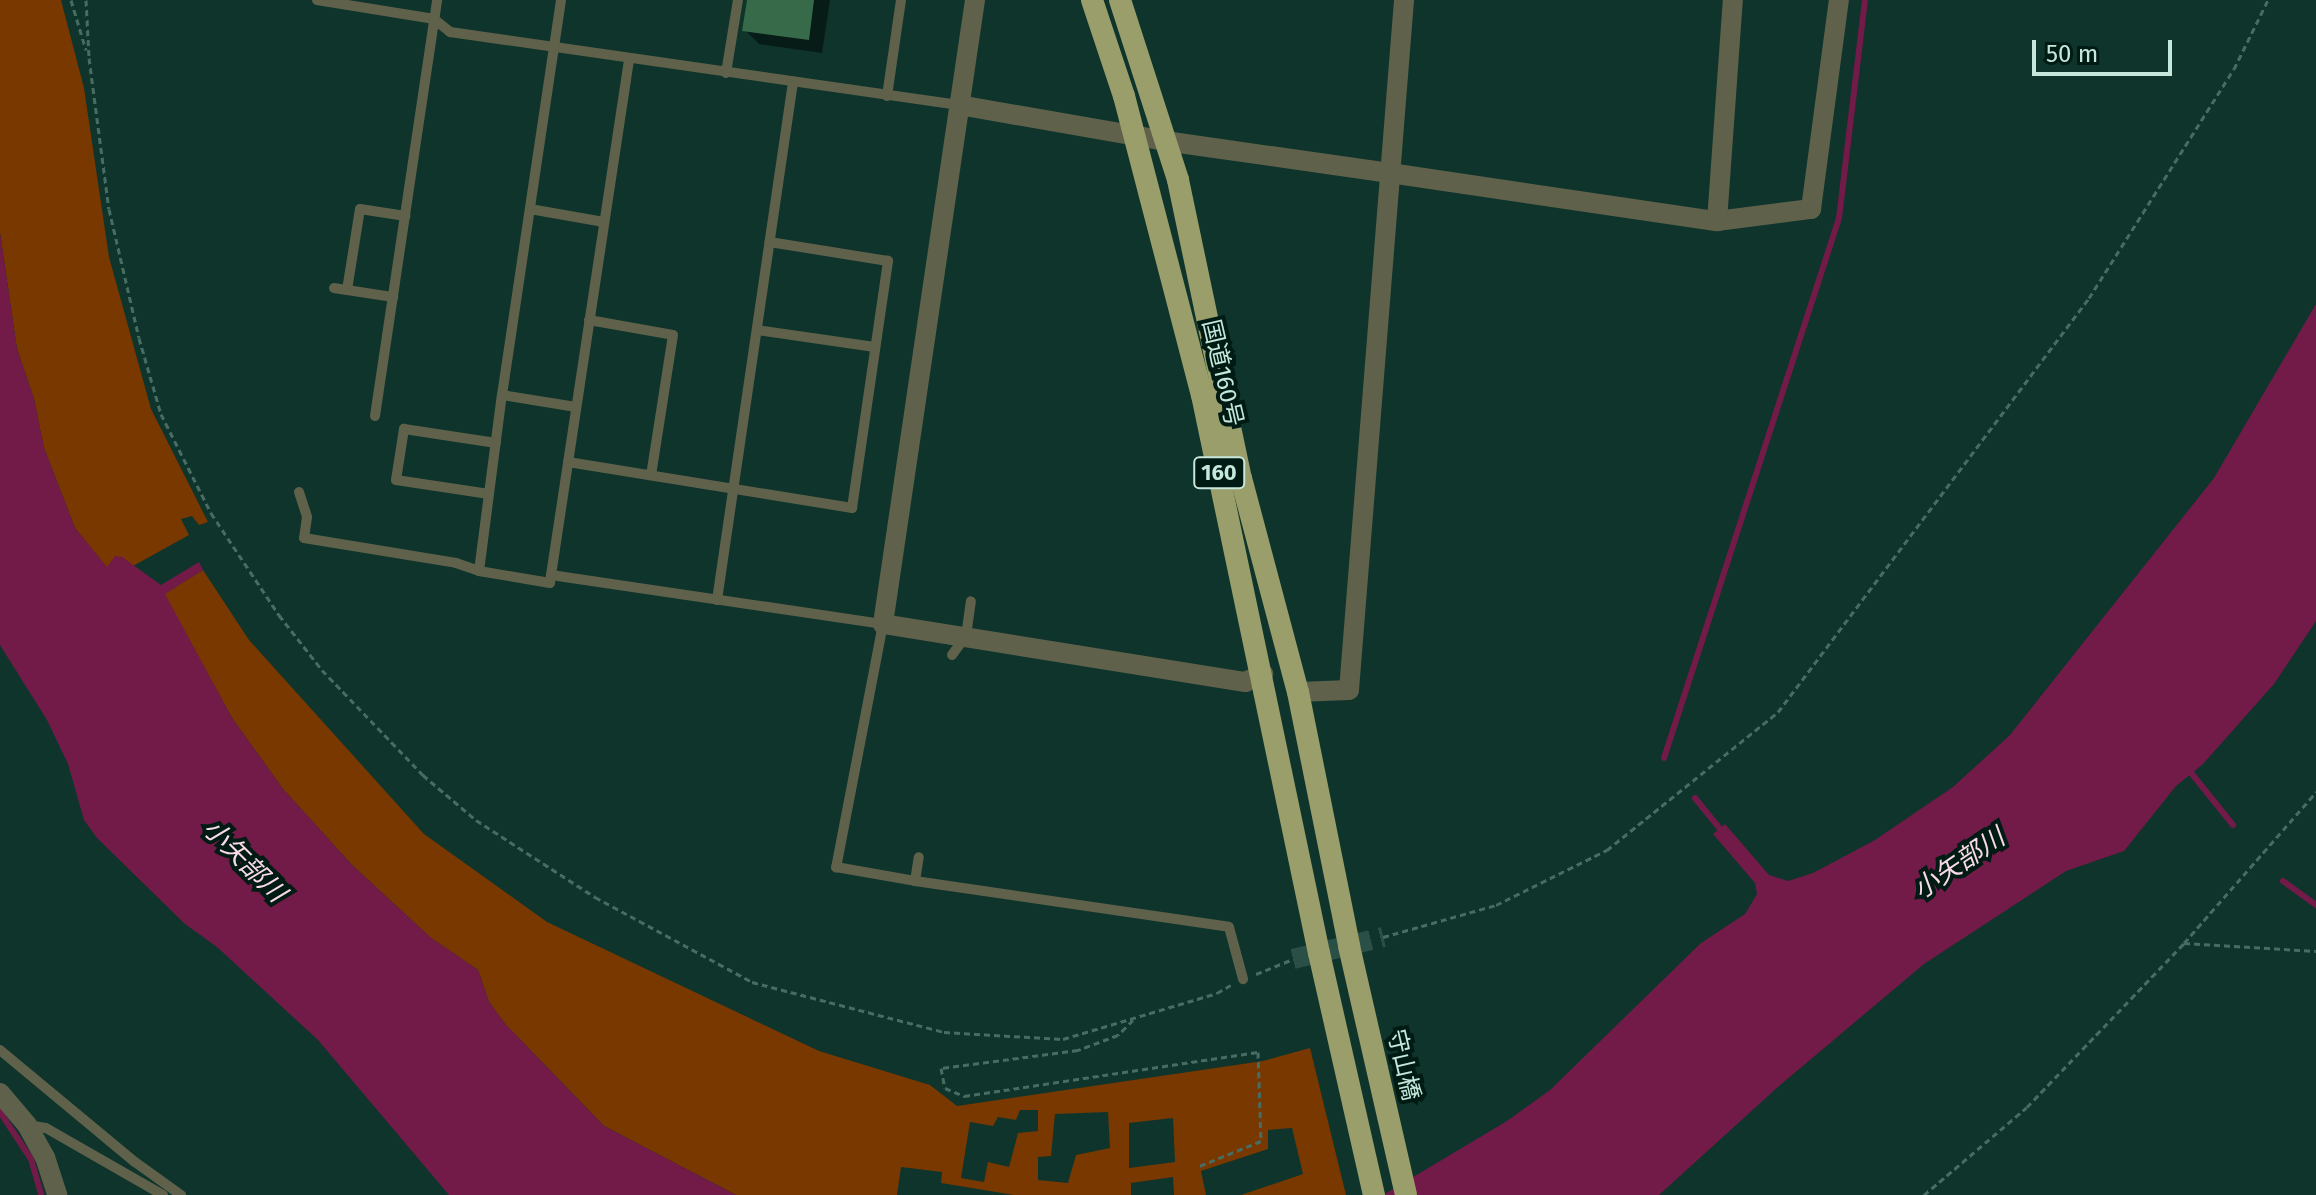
<!DOCTYPE html>
<html>
<head>
<meta charset="utf-8">
<style>
	body { margin:0 }
	#map { position:relative; width:2316px; height:1195px; overflow:hidden; background:#0e342b; font-family:"Fira Sans","Noto Sans JP",sans-serif }
	div>[style] { position:absolute }
	.green>* { inset:0; background:#783800 }
	.water>* { inset:0; background:#721a48 }
	.shadow>* { inset:0; background:#0007 }
	.stream>* { height:6px; margin:-3px; padding:0 3px; transform-origin:3px; border-radius:3px; background:#721a48 }
	.building>* { inset:0; background:#376a48 }
	.minor-tunnel>* { height:20px; margin-top:-10px; transform-origin:0; background:repeating-linear-gradient(90deg,#2a4f46 0 20px,transparent 0 30px) }
	.path>* { height:3px; margin-top:-1.5px; transform-origin:0; background:repeating-linear-gradient(90deg,#476c62 0 6px,transparent 0 10px) }
	.service>* { height:10px; margin:-5px; padding:0 5px; transform-origin:5px; border-radius:5px; background:#5f614b }
	.minor>* { height:20px; margin:-10px; padding:0 10px; transform-origin:10px; border-radius:10px; background:#5f614b }
	.tertiary>* { height:20px; margin:-10px; padding:0 10px; transform-origin:10px; border-radius:10px; background:#5f614b }
	.trunk>* { height:22px; margin:-11px; padding:0 11px; transform-origin:11px; border-radius:11px; background:#999e6a }
	.trunk-bridge>* { height:22px; margin:-11px; padding:0 11px; transform-origin:11px; border-radius:11px; background:#999e6a }
	span { translate:-50% -50%; white-space:nowrap; text-align:center; line-height:1.15; -webkit-text-stroke:8px #001b14; paint-order:stroke }
	.shield-label span { padding:2px 6px; background:#001b14; border:2px solid; border-radius:6px; -webkit-text-stroke-width:0 }
	.shield-label { font-size:22px; color:#c6e8dc; font-weight:700 }
	.street-label { font-size:24px; color:#c6e8dc }
	.water-label { font-size:26px; color:#f9dae6; font-style:italic }
	.scale { position:absolute; left:2032px; top:40px; width:140px; height:36px; box-sizing:border-box; border:4px solid #c6e8dc; border-top:0; padding-left:10px; font-size:24px; line-height:28px; white-space:nowrap; color:#c6e8dc; -webkit-text-stroke:6px #001b14; paint-order:stroke }
</style>
</head>
<body>
<div id="map">
	<div class="green">
		<div style="clip-path:polygon(0 0,61px 0,84px 88px,109px 257px,151px 409px,208px 522px,199px 525px,192px 516px,181px 519px,189px 535px,133px 566px,122px 557px,107px 568px,75px 528px,44px 448px,34px 399px,17px 349px,0 233px)"></div>
		<div style="clip-path:polygon(evenodd,203px 570px,249px 640px,424px 834px,547px 922px,819px 1051px,930px 1085px,957px 1106px,1263px 1061px,1310px 1048px,1346px 1195px,1241px 1195px,1303px 1174px,1292px 1128px,1268px 1130px,1268px 1149px,1201px 1171px,1206px 1195px,1174px 1195px,1173px 1177px,1131px 1183px,1131px 1195px,1014px 1195px,941px 1183px,942px 1172px,901px 1167px,897px 1195px,736px 1195px,604px 1126px,506px 1025px,489px 1002px,478px 970px,431px 938px,352px 865px,283px 789px,232px 718px,164px 594px,203px 570px,1020px 1110px,1038px 1110px,1038px 1131px,1018px 1133px,1009px 1167px,988px 1162px,984px 1182px,961px 1178px,970px 1122px,993px 1126px,998px 1117px,1016px 1120px,1020px 1110px,203px 570px,1108px 1112px,1110px 1148px,1076px 1155px,1068px 1183px,1038px 1180px,1038px 1157px,1051px 1156px,1055px 1114px,1108px 1112px,203px 570px,1173px 1118px,1175px 1162px,1129px 1168px,1129px 1123px,1173px 1118px)"></div>
	</div>
	<div class="water">
		<div style="clip-path:polygon(0 233px,17px 349px,34px 399px,44px 448px,75px 528px,107px 567px,115px 556px,122px 557px,161px 585px,199px 562px,203px 570px,165px 594px,232px 718px,283px 789px,352px 865px,431px 938px,478px 970px,489px 1002px,506px 1025px,604px 1126px,736px 1195px,449px 1195px,318px 1040px,217px 947px,185px 924px,97px 838px,84px 820px,68px 764px,47px 720px,0 645px)"></div>
		<div style="clip-path:polygon(2316px 304px,2316px 621px,2274px 684px,2203px 764px,2176px 786px,2124px 851px,2066px 871px,1924px 964px,1779px 1086px,1659px 1195px,1383px 1195px,1507px 1121px,1550px 1090px,1701px 943px,1745px 914px,1757px 894px,1755px 883px,1713px 834px,1725px 824px,1769px 875px,1788px 881px,1813px 873px,1875px 840px,1953px 787px,2010px 735px,2214px 478px)"></div>
	</div>
	<div class="shadow">
		<div style="clip-path:polygon(749px 0,830px 0,822px 53px,759px 44px,745px 30px)"></div>
	</div>
	<div class="stream">
		<div style="left:1664px;top:758px;width:568px;rotate:-72.04deg"></div>
		<div style="left:1839px;top:218px;width:220px;rotate:-83.2deg"></div>
		<div style="left:2188px;top:769px;width:72px;rotate:51.2deg"></div>
		<div style="left:1695px;top:798px;width:48px;rotate:51deg"></div>
		<div style="left:2283px;top:881px;width:41px;rotate:36deg"></div>
		<div style="left:0;top:1112px;width:56px;rotate:56.6deg"></div>
		<div style="left:31px;top:1159px;width:37px;rotate:74deg"></div>
	</div>
	<div class="building">
		<div style="clip-path:polygon(747px 0,814px 0,809px 40px,742px 31px)"></div>
	</div>
	<div class="minor-tunnel">
		<div style="left:1293px;top:959px;width:93px;rotate:-13.7deg"></div>
	</div>
	<div class="path">
		<div style="left:71px;top:0;width:52px;rotate:73.3deg"></div>
		<div style="left:86px;top:0;width:58px;rotate:87deg"></div>
		<div style="left:89px;top:58px;width:152px;rotate:82.5deg"></div>
		<div style="left:109px;top:209px;width:132px;rotate:76.9deg"></div>
		<div style="left:139px;top:338px;width:79px;rotate:73.9deg"></div>
		<div style="left:161px;top:414px;width:111px;rotate:63.2deg"></div>
		<div style="left:211px;top:513px;width:123px;rotate:56.3deg"></div>
		<div style="left:279px;top:615px;width:70px;rotate:52deg"></div>
		<div style="left:322px;top:670px;width:146px;rotate:46.1deg"></div>
		<div style="left:423px;top:775px;width:70px;rotate:40.3deg"></div>
		<div style="left:476px;top:820px;width:142px;rotate:32.9deg"></div>
		<div style="left:595px;top:897px;width:179px;rotate:28.4deg"></div>
		<div style="left:752px;top:982px;width:198px;rotate:14.6deg"></div>
		<div style="left:944px;top:1032px;width:119px;rotate:3.4deg"></div>
		<div style="left:1063px;top:1039px;width:161px;rotate:-16.6deg"></div>
		<div style="left:1217px;top:993px;width:16px;rotate:-30deg"></div>
		<div style="left:1383px;top:937px;width:117px;rotate:-15.8deg"></div>
		<div style="left:1496px;top:905px;width:124px;rotate:-26.4deg"></div>
		<div style="left:1607px;top:850px;width:220px;rotate:-38.9deg"></div>
		<div style="left:1778px;top:712px;width:518px;rotate:-53.09deg"></div>
		<div style="left:2089px;top:298px;width:271px;rotate:-57.7deg"></div>
		<div style="left:2234px;top:69px;width:77px;rotate:-63.8deg"></div>
		<div style="left:2184px;top:943px;width:132px;rotate:3.5deg"></div>
		<div style="left:1256px;top:974px;width:40px;rotate:-22deg"></div>
		<div style="left:1133px;top:1020px;width:21px;rotate:135deg"></div>
		<div style="left:1118px;top:1035px;width:43px;rotate:159.4deg"></div>
		<div style="left:1078px;top:1050px;width:138px;rotate:172.5deg"></div>
		<div style="left:941px;top:1068px;width:20px;rotate:79deg"></div>
		<div style="left:945px;top:1088px;width:21px;rotate:23deg"></div>
		<div style="left:964px;top:1096px;width:297px;rotate:-8.5deg"></div>
		<div style="left:1258px;top:1052px;width:89px;rotate:88.1deg"></div>
		<div style="left:1261px;top:1141px;width:69px;rotate:157.9deg"></div>
		<div style="left:1924px;top:1195px;width:135px;rotate:-40.5deg"></div>
		<div style="left:2027px;top:1107px;width:227px;rotate:-46.2deg"></div>
		<div style="left:2184px;top:943px;width:201px;rotate:-48.8deg"></div>
	</div>
	<div class="service">
		<div style="left:317px;top:0;width:119px;rotate:9.2deg"></div>
		<div style="left:434px;top:19px;width:21px;rotate:39deg"></div>
		<div style="left:450px;top:32px;width:514px;rotate:8.16deg"></div>
		<div style="left:629px;top:60px;width:521px;rotate:98.61deg"></div>
		<div style="left:551px;top:575px;width:336px;rotate:8.4deg"></div>
		<div style="left:883px;top:624px;width:248px;rotate:100.9deg"></div>
		<div style="left:836px;top:867px;width:80px;rotate:10deg"></div>
		<div style="left:915px;top:881px;width:24px;rotate:-81deg"></div>
		<div style="left:726px;top:73px;width:74px;rotate:-80.7deg"></div>
		<div style="left:887px;top:96px;width:97px;rotate:-81.7deg"></div>
		<div style="left:530px;top:209px;width:75px;rotate:10deg"></div>
		<div style="left:334px;top:288px;width:60px;rotate:8.7deg"></div>
		<div style="left:347px;top:290px;width:82px;rotate:-80.9deg"></div>
		<div style="left:360px;top:209px;width:46px;rotate:8.8deg"></div>
		<div style="left:589px;top:320px;width:85px;rotate:10.1deg"></div>
		<div style="left:673px;top:335px;width:142px;rotate:98.9deg"></div>
		<div style="left:757px;top:330px;width:119px;rotate:8.2deg"></div>
		<div style="left:502px;top:395px;width:399px;rotate:-81.5deg"></div>
		<div style="left:375px;top:416px;width:421px;rotate:-81.5deg"></div>
		<div style="left:568px;top:462px;width:288px;rotate:9.2deg"></div>
		<div style="left:852px;top:508px;width:250px;rotate:-81.7deg"></div>
		<div style="left:888px;top:261px;width:120px;rotate:-170.9deg"></div>
		<div style="left:299px;top:492px;width:26px;rotate:72deg"></div>
		<div style="left:307px;top:517px;width:21px;rotate:98deg"></div>
		<div style="left:304px;top:538px;width:154px;rotate:9.3deg"></div>
		<div style="left:456px;top:563px;width:24px;rotate:19deg"></div>
		<div style="left:489px;top:494px;width:94px;rotate:-171.4deg"></div>
		<div style="left:396px;top:480px;width:52px;rotate:-81.1deg"></div>
		<div style="left:404px;top:429px;width:93px;rotate:8.7deg"></div>
		<div style="left:551px;top:575px;width:8px;rotate:97deg"></div>
		<div style="left:550px;top:583px;width:72px;rotate:-170.4deg"></div>
		<div style="left:479px;top:571px;width:177px;rotate:-82.6deg"></div>
		<div style="left:502px;top:395px;width:75px;rotate:9.2deg"></div>
		<div style="left:717px;top:600px;width:524px;rotate:-81.65deg"></div>
		<div style="left:952px;top:655px;width:24px;rotate:-54deg"></div>
		<div style="left:966px;top:636px;width:35px;rotate:-82deg"></div>
		<div style="left:915px;top:881px;width:317px;rotate:8.3deg"></div>
		<div style="left:1229px;top:927px;width:54px;rotate:74.9deg"></div>
		<div style="left:0;top:1050px;width:175px;rotate:39.7deg"></div>
		<div style="left:135px;top:1162px;width:57px;rotate:35.7deg"></div>
		<div style="left:27px;top:1125px;width:19px;rotate:9deg"></div>
		<div style="left:46px;top:1128px;width:135px;rotate:29.8deg"></div>
	</div>
	<div class="minor">
		<div style="left:975px;top:0;width:631px;rotate:98.39deg"></div>
		<div style="left:883px;top:624px;width:367px;rotate:9.1deg"></div>
		<div style="left:1245px;top:682px;width:20px;rotate:-24deg"></div>
		<div style="left:1390px;top:173px;width:331px;rotate:8.4deg"></div>
		<div style="left:1717px;top:221px;width:95px;rotate:-7.3deg"></div>
		<div style="left:1717px;top:221px;width:222px;rotate:-85.9deg"></div>
		<div style="left:0;top:1093px;width:42px;rotate:49.8deg"></div>
		<div style="left:27px;top:1125px;width:37px;rotate:61deg"></div>
		<div style="left:45px;top:1157px;width:40px;rotate:72deg"></div>
	</div>
	<div class="tertiary">
		<div style="left:959px;top:105px;width:209px;rotate:9.9deg"></div>
		<div style="left:1165px;top:141px;width:227px;rotate:8.1deg"></div>
		<div style="left:1811px;top:209px;width:211px;rotate:-82.4deg"></div>
		<div style="left:1298px;top:692px;width:51px;rotate:-2.2deg"></div>
		<div style="left:1349px;top:690px;width:692px;rotate:-85.44deg"></div>
	</div>
	<div class="trunk">
		<div style="left:1092px;top:0;width:101px;rotate:71.6deg"></div>
		<div style="left:1124px;top:96px;width:309px;rotate:75.4deg"></div>
		<div style="left:1202px;top:395px;width:570px;rotate:78.16deg"></div>
		<div style="left:1120px;top:0;width:189px;rotate:72.1deg"></div>
		<div style="left:1178px;top:180px;width:305px;rotate:78.1deg"></div>
		<div style="left:1241px;top:478px;width:221px;rotate:75.1deg"></div>
		<div style="left:1298px;top:692px;width:259px;rotate:78.6deg"></div>
		<div style="left:1349px;top:946px;width:255px;rotate:77.1deg"></div>
	</div>
	<div class="trunk-bridge">
		<div style="left:1319px;top:953px;width:248px;rotate:77.2deg"></div>
	</div>
	<div class="shield-label">
		<span style="left:1219px;top:473px">160</span>
	</div>
	<div class="street-label">
		<span style="left:1222px;top:373px;rotate:77deg">国道160号</span>
		<span style="left:1403px;top:1065px;rotate:77deg">守山橋</span>
	</div>
	<div class="water-label">
		<span style="left:244px;top:861px;rotate:45deg">小矢部川</span>
		<span style="left:1959px;top:864px;rotate:-34deg">小矢部川</span>
	</div>
	<div class="scale">50 m</div>
</div>
</body>
</html>
